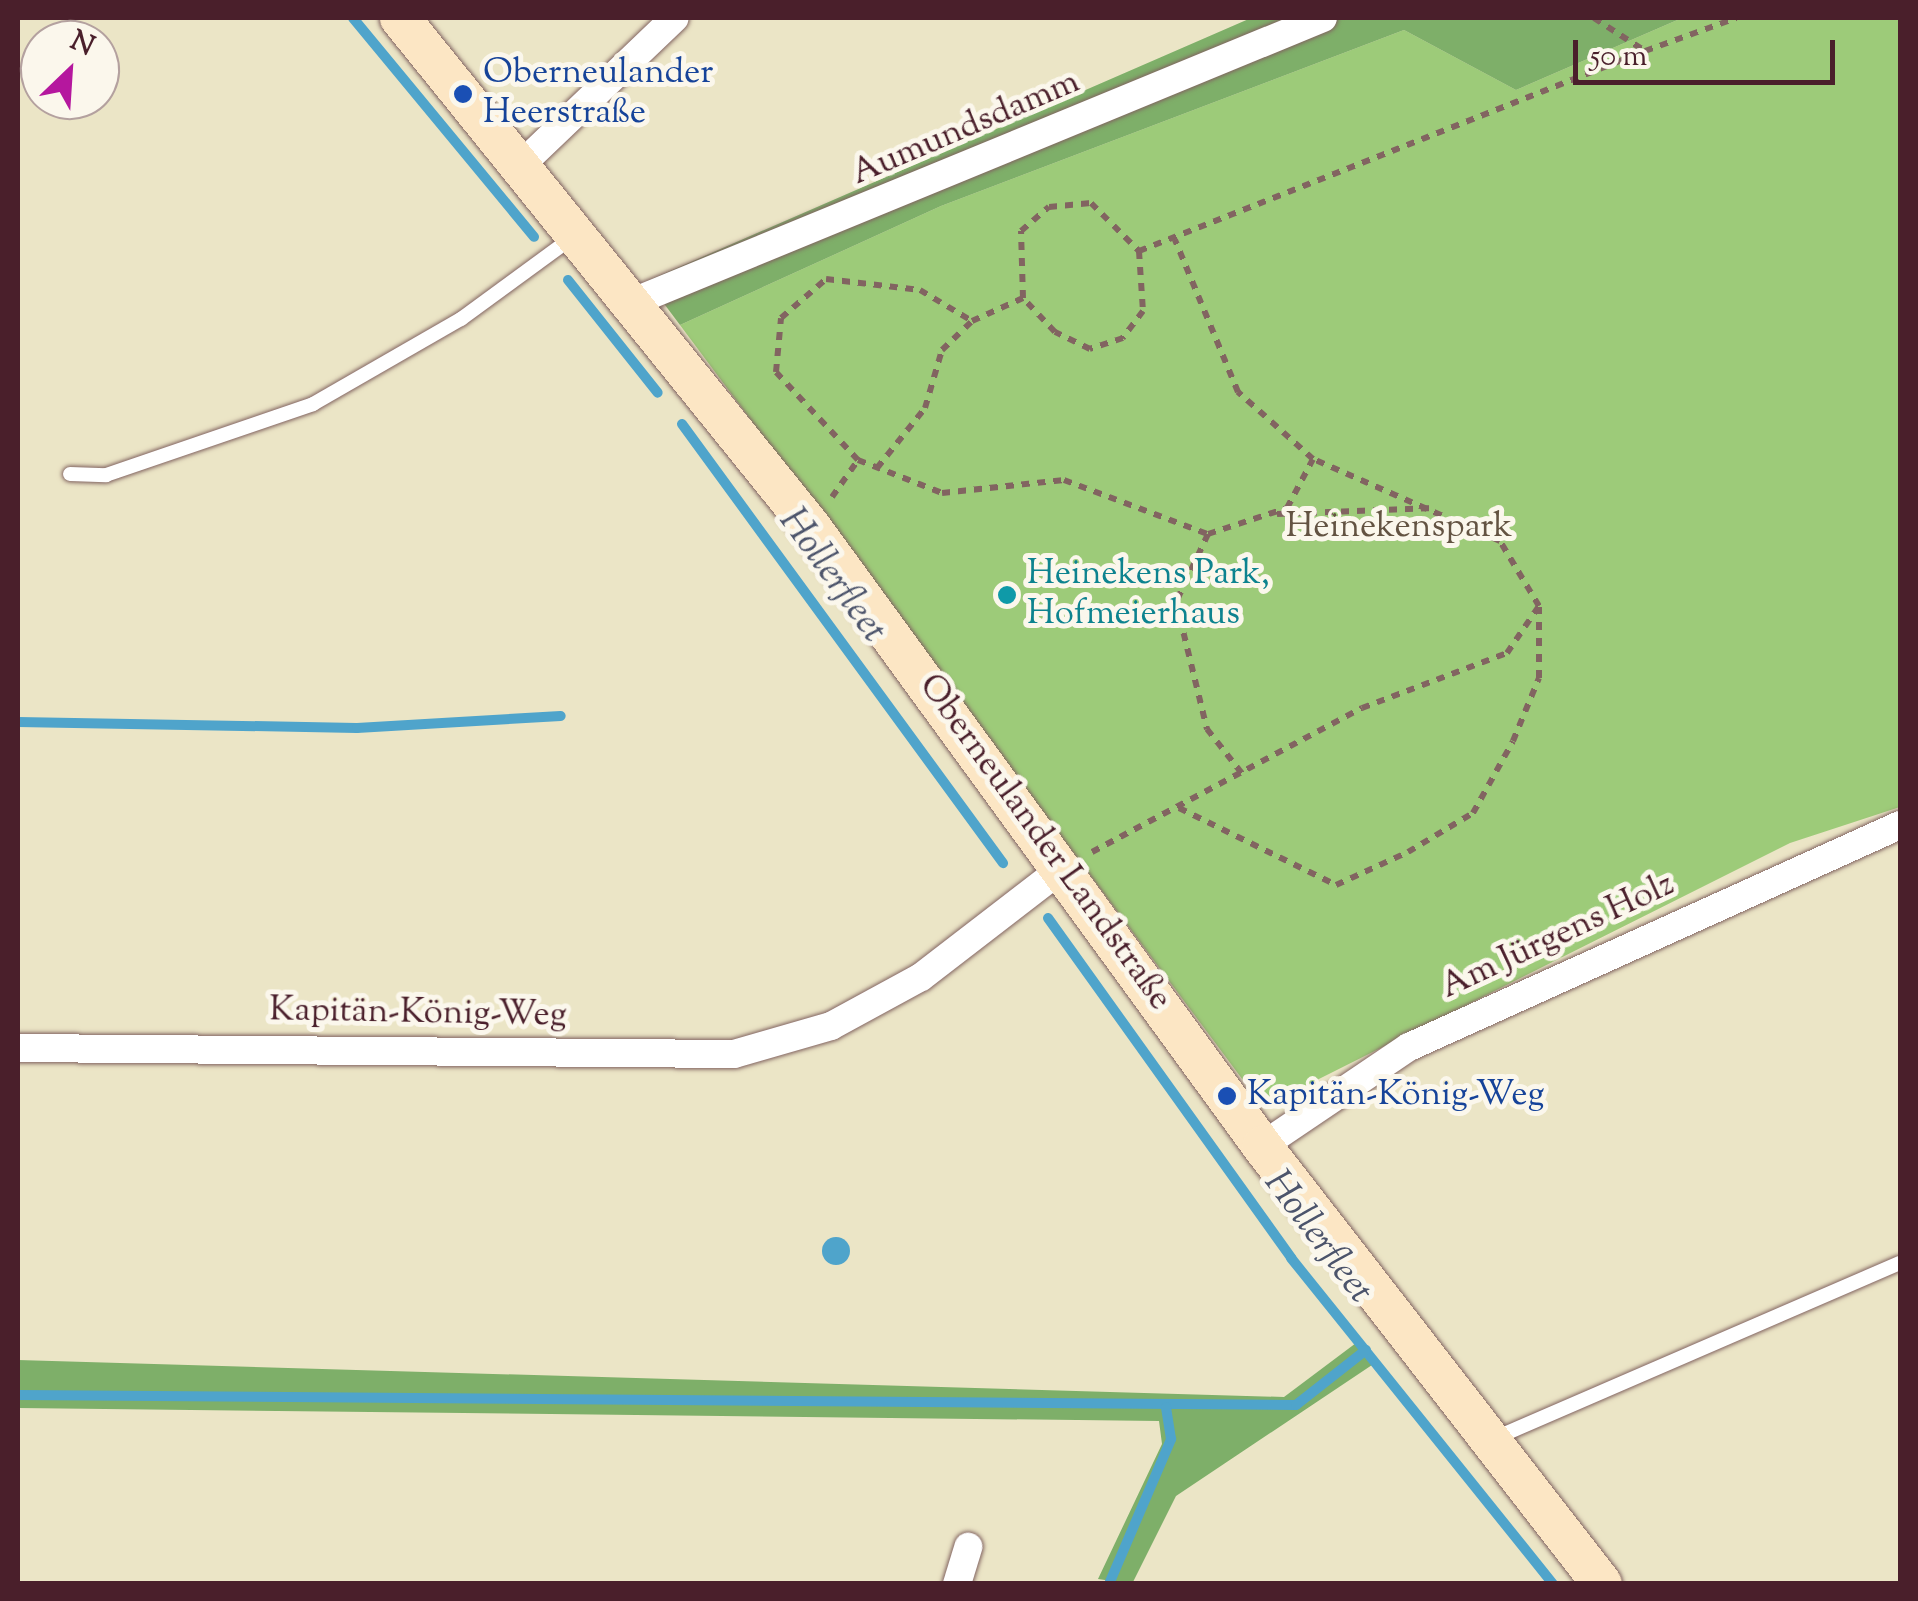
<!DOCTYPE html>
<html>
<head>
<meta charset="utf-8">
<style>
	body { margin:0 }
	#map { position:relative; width:1918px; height:1601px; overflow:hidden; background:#ebe5c6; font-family:"Sorts Mill Goudy",serif }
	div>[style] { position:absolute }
	.green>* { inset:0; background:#9dcb79 }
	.forest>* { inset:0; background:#7eaf69 }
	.water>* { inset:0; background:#4fa4cb }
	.round { border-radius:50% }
	.stream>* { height:10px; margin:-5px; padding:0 5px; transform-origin:5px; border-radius:5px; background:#4fa4cb }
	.path>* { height:6px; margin-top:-3px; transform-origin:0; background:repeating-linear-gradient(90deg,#826461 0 8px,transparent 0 16px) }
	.roads { filter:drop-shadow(0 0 2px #826461) drop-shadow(0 0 2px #826461) }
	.lane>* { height:14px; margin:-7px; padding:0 7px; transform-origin:7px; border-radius:7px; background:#fff }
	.street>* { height:28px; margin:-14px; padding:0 14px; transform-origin:14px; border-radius:14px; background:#fff }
	.secondary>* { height:40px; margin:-20px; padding:0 20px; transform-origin:20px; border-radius:20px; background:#fce6c4 }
	.dots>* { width:28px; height:28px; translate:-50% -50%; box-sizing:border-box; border:5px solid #fbf7ec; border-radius:50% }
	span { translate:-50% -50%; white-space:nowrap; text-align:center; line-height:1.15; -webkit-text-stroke:10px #fbf7ec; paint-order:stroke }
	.transit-label { font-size:35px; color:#164399 }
	.left { translate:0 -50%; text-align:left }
	.street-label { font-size:35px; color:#4a1f2b }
	.park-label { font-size:35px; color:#635342 }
	.culture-label { font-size:35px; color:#0d838f }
	.water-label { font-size:38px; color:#4c546b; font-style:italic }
	.frame { position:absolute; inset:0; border:20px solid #4a1f2b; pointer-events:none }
	.north { position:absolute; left:20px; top:20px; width:100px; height:100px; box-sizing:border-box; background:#fbf7ec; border:2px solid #b4a19f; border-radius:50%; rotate:25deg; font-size:28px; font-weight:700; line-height:40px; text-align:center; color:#4a1f2b }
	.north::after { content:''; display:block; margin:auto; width:35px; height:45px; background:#b5179e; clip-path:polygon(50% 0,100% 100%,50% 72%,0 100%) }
	.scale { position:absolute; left:1573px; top:40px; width:262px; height:45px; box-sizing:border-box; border:5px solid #4a1f2b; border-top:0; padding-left:12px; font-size:30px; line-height:35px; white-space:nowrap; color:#4a1f2b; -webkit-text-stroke:8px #fbf7ec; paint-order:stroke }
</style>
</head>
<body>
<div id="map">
	<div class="green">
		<div style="clip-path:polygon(1682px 18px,1900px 18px,1900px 807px,1790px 843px,1263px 1107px,680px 325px,941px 206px,1404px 30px,1516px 90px)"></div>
	</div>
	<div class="forest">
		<div style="clip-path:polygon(1251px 18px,1682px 18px,1516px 90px,1404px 30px,941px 206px,680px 325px,647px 281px)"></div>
		<div style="clip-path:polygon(1356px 1343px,1372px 1365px,1176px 1496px,1132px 1584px,1098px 1579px,1162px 1444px,1159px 1421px,18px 1408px,18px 1360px,1284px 1397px)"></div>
	</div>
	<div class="water">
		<div class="round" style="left:822px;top:1237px;width:28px;height:28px"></div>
	</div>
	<div class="stream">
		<div style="left:353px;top:18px;width:284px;rotate:50.4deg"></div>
		<div style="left:568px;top:280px;width:144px;rotate:51.5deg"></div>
		<div style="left:682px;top:424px;width:544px;rotate:53.83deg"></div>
		<div style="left:18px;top:722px;width:339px;rotate:1deg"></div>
		<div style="left:357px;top:728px;width:204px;rotate:-3.4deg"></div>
		<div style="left:1048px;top:918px;width:418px;rotate:54.4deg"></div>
		<div style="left:1291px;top:1258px;width:418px;rotate:51.2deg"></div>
		<div style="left:18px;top:1395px;width:1278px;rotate:0.45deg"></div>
		<div style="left:1296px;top:1405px;width:89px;rotate:-38.2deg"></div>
		<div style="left:1109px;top:1584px;width:158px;rotate:-66.8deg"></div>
		<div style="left:1171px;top:1439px;width:32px;rotate:-99deg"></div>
	</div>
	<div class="path">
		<div style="left:1594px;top:18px;width:61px;rotate:32.9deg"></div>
		<div style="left:1645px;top:51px;width:97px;rotate:-19.9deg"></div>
		<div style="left:1139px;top:251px;width:60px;rotate:86.2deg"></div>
		<div style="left:1143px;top:311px;width:34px;rotate:127deg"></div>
		<div style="left:1123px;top:338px;width:35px;rotate:162deg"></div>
		<div style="left:1090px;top:349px;width:39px;rotate:-154deg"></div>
		<div style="left:1055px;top:332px;width:47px;rotate:-133.3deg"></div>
		<div style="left:1023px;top:298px;width:67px;rotate:-91.7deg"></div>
		<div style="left:1021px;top:231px;width:37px;rotate:-41deg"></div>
		<div style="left:1049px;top:207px;width:42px;rotate:-5.4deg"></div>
		<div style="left:1091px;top:203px;width:68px;rotate:45deg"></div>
		<div style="left:1139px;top:251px;width:544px;rotate:-21.57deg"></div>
		<div style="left:858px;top:460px;width:90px;rotate:21.4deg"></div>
		<div style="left:942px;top:493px;width:123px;rotate:-6.1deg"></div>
		<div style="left:1064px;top:480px;width:154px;rotate:20.6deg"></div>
		<div style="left:1208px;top:534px;width:83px;rotate:-18.2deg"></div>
		<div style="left:1287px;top:508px;width:55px;rotate:-62deg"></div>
		<div style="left:1313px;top:459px;width:101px;rotate:-138.2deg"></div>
		<div style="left:1238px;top:392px;width:165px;rotate:-112.5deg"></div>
		<div style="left:877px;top:468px;width:77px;rotate:-51.3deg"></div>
		<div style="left:925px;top:408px;width:60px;rotate:-73.7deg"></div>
		<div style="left:942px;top:350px;width:42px;rotate:-44deg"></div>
		<div style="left:832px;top:497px;width:45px;rotate:-54.9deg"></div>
		<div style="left:858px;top:460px;width:120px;rotate:-133deg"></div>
		<div style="left:776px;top:372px;width:54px;rotate:-84.7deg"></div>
		<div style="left:781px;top:318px;width:60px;rotate:-40.9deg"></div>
		<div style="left:826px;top:279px;width:95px;rotate:6.7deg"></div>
		<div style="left:920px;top:290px;width:61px;rotate:30.8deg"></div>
		<div style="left:972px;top:321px;width:56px;rotate:-24.3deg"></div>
		<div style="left:1277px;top:514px;width:157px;rotate:-2.2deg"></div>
		<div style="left:1208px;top:534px;width:75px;rotate:115.2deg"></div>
		<div style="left:1176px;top:602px;width:131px;rotate:76.3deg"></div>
		<div style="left:1207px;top:729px;width:60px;rotate:51.8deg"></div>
		<div style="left:1179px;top:808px;width:175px;rotate:26.1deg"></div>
		<div style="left:1336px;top:885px;width:79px;rotate:-24.6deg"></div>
		<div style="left:1408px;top:852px;width:76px;rotate:-31deg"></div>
		<div style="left:1473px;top:813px;width:82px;rotate:-60.9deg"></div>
		<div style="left:1513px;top:741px;width:68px;rotate:-67.6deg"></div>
		<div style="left:1539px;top:678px;width:71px;rotate:-90deg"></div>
		<div style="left:1092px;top:852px;width:306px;rotate:-28.1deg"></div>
		<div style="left:1362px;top:708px;width:155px;rotate:-20.8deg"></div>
		<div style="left:1507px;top:653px;width:57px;rotate:-55.8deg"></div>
		<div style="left:1539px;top:606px;width:76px;rotate:-121deg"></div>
		<div style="left:1500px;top:541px;width:204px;rotate:-156.3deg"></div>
	</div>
	<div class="roads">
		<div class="lane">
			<div style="left:70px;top:474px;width:36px;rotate:2deg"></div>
			<div style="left:106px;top:475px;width:219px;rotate:-18.9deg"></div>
			<div style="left:313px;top:404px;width:171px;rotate:-29.9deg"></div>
			<div style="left:461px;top:319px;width:139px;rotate:-36.2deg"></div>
			<div style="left:1493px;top:1439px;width:443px;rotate:-23.4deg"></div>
		</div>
		<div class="street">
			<div style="left:522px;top:164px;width:211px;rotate:-43.7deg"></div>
			<div style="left:633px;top:302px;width:746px;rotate:-22.37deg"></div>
			<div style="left:18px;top:1048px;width:716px;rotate:0.48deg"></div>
			<div style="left:734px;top:1054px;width:101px;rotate:-16.1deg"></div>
			<div style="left:831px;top:1026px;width:102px;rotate:-28.6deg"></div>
			<div style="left:921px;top:977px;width:180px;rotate:-37.6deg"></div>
			<div style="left:1262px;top:1146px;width:177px;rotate:-34deg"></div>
			<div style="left:1409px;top:1047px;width:539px;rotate:-24.33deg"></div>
			<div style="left:957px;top:1584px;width:39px;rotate:-73deg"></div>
		</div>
		<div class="secondary">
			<div style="left:400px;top:18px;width:654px;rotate:51.08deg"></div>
			<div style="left:811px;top:527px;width:766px;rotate:53.92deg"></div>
			<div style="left:1262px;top:1146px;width:554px;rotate:52.18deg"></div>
		</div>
	</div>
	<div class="dots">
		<div style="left:463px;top:94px;background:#1a4fb4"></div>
		<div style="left:1007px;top:595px;background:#0f9aa8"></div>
		<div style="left:1227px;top:1096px;background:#1a4fb4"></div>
	</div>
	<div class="transit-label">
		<span class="left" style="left:483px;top:94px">Oberneulander<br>Heerstraße</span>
		<span class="left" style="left:1247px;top:1096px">Kapitän-König-Weg</span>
	</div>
	<div class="street-label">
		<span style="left:966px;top:129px;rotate:-23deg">Aumundsdamm</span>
		<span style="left:1044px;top:843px;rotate:54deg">Oberneulander Landstraße</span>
		<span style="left:1558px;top:937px;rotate:-25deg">Am Jürgens Holz</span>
		<span style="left:418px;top:1014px;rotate:1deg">Kapitän-König-Weg</span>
	</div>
	<div class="park-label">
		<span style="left:1399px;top:528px">Heinekenspark</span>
	</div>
	<div class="culture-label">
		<span class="left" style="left:1027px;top:595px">Heinekens Park,<br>Hofmeierhaus</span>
	</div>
	<div class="water-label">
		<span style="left:831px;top:577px;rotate:54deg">Hollerfleet</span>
		<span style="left:1317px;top:1238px;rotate:53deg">Hollerfleet</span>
	</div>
	<div class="frame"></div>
	<div class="north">N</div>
	<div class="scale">50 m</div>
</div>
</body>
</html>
